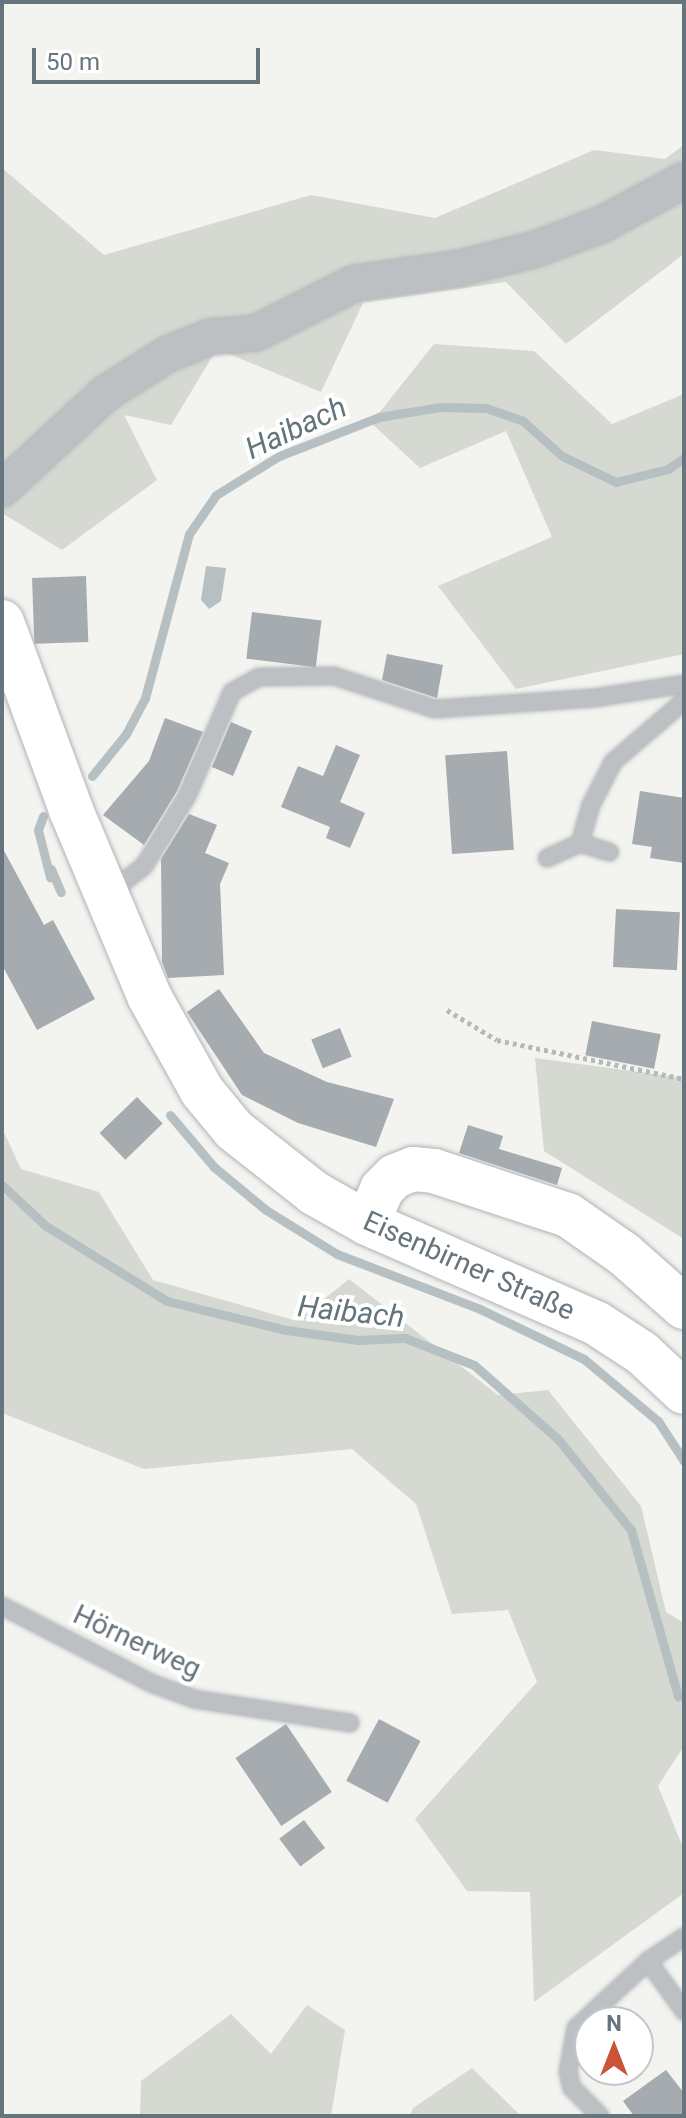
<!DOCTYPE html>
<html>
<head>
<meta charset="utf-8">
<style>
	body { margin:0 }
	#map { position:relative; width:686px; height:2118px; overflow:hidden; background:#f3f3f0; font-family:Roboto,sans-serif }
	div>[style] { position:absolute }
	.green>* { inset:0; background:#d5d9d1 }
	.water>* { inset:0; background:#b6c0c3 }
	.stream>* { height:9px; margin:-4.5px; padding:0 4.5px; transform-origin:4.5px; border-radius:4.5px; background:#b6c0c3 }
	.building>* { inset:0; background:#a5abaf; transform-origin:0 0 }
	.path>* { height:5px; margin-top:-2.5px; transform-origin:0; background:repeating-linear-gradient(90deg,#b6b9ba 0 4px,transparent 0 8px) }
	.roads { filter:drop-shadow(0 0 2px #afb4b7) drop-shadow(0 0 2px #afb4b7) }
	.lane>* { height:16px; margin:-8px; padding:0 8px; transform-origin:8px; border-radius:8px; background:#bdc0c3 }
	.street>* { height:34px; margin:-17px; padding:0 17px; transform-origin:17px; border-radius:17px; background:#bdc0c3 }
	.secondary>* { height:44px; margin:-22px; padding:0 22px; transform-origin:22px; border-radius:22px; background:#fff }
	span { translate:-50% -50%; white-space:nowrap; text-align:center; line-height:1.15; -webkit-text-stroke:8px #fff; paint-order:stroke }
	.street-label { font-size:28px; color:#66747d }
	.water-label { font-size:30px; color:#62757b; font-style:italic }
	.frame { position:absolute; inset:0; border:4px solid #66747d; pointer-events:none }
	.north { position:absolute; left:574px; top:2006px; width:80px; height:80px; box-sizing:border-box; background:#fff; border:2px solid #c2c7cb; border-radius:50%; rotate:0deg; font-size:22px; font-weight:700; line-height:32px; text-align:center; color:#66747d }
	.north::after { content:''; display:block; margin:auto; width:28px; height:36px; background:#cb5338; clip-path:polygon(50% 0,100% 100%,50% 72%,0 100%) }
	.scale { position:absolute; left:32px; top:48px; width:228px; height:36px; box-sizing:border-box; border:4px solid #66747d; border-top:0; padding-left:10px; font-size:24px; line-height:28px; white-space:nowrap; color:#66747d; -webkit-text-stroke:6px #fff; paint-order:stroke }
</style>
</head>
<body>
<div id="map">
	<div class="green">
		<div style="clip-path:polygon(684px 145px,684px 254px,566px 344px,506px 282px,363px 303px,321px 392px,217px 349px,171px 425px,124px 415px,157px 480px,62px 550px,2px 513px,2px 168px,104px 255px,311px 195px,435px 218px,594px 150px,665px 159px)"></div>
		<div style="clip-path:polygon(434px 344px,534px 351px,612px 424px,684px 394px,684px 654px,516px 689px,438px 586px,552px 537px,506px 431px,420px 468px,371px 423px)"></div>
		<div style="clip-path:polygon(535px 1058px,684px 1078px,684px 1239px,544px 1151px)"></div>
		<div style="clip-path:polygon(2px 1128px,21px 1169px,99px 1192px,153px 1280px,297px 1321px,349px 1279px,498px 1395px,548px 1390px,641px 1506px,666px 1612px,684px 1623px,684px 1746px,658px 1786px,684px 1850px,684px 1893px,534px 2002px,530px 1892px,467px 1891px,415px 1819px,537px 1682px,508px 1610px,452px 1614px,416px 1504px,352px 1449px,144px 1469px,2px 1413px)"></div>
		<div style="clip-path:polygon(307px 2005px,345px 2030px,331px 2116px,140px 2116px,141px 2081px,231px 2014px,271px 2054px)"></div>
		<div style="clip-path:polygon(472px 2068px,521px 2116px,410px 2116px,413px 2108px)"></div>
	</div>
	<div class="water">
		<div style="clip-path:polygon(206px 566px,226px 568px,221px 601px,209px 609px,201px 600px)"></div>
	</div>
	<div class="stream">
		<div style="left:92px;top:776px;width:54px;rotate:-51deg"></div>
		<div style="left:126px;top:734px;width:41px;rotate:-62.2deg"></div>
		<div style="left:145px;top:698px;width:170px;rotate:-75deg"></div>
		<div style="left:189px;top:534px;width:47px;rotate:-55.3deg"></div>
		<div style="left:216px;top:495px;width:74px;rotate:-31.8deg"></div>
		<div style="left:279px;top:456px;width:107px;rotate:-21.3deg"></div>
		<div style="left:379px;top:417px;width:63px;rotate:-9.2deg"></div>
		<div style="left:441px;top:407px;width:45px;rotate:1.3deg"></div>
		<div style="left:486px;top:408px;width:39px;rotate:19deg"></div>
		<div style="left:523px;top:421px;width:52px;rotate:41.9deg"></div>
		<div style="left:562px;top:456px;width:60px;rotate:25.7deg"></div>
		<div style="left:616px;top:482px;width:54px;rotate:-14deg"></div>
		<div style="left:668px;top:469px;width:19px;rotate:-35deg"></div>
		<div style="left:43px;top:816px;width:15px;rotate:110deg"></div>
		<div style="left:38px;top:830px;width:49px;rotate:75.7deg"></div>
		<div style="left:51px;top:869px;width:25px;rotate:67deg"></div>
		<div style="left:170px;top:1115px;width:68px;rotate:49.8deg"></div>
		<div style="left:214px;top:1167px;width:67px;rotate:39.6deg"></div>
		<div style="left:266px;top:1210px;width:84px;rotate:31.8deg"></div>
		<div style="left:337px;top:1254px;width:153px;rotate:21deg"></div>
		<div style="left:480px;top:1309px;width:115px;rotate:25.7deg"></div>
		<div style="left:584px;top:1359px;width:97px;rotate:40deg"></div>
		<div style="left:658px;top:1421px;width:48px;rotate:57deg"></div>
		<div style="left:2px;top:1185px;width:60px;rotate:43deg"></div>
		<div style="left:46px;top:1226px;width:142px;rotate:31.8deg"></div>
		<div style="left:167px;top:1301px;width:122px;rotate:13.7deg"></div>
		<div style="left:286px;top:1330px;width:73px;rotate:7.9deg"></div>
		<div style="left:358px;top:1340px;width:47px;rotate:-2.4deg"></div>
		<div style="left:405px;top:1338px;width:74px;rotate:21.4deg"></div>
		<div style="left:474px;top:1365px;width:112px;rotate:41.4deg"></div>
		<div style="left:558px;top:1439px;width:117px;rotate:51.3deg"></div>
		<div style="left:631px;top:1530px;width:173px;rotate:74.2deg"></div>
	</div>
	<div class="building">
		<div style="left:86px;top:576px;width:66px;height:54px;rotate:88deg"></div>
		<div style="left:252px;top:612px;width:70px;height:47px;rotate:7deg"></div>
		<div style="clip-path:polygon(387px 654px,443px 665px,437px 698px,382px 680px)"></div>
		<div style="clip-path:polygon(165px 718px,203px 732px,177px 791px,144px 845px,103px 815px,149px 761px)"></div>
		<div style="left:231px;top:722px;width:23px;height:49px;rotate:23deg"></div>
		<div style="clip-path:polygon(336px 745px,360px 755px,340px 802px,365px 813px,350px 848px,326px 838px,330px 827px,281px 807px,298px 766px,323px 776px)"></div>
		<div style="left:507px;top:751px;width:99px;height:62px;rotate:86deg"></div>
		<div style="clip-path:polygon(640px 791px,684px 798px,684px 863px,650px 858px,652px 847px,632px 844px)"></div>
		<div style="clip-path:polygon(189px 814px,217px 825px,205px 853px,229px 863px,220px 884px,224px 975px,168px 978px,162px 962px,161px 859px)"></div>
		<div style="clip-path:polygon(2px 847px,44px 925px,53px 920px,95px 999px,37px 1030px,2px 965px)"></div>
		<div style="left:616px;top:909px;width:64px;height:58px;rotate:3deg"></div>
		<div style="clip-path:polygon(219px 989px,264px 1053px,327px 1082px,394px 1099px,376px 1147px,298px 1123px,242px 1095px,187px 1012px)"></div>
		<div style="left:592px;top:1021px;width:70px;height:35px;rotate:11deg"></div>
		<div style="left:340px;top:1028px;width:31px;height:31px;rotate:68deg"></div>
		<div style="left:137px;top:1097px;width:37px;height:52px;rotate:46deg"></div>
		<div style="clip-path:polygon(468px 1125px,503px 1136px,499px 1149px,562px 1168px,557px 1185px,459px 1153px)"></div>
		<div style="left:379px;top:1719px;width:47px;height:70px;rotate:28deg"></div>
		<div style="left:286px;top:1724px;width:82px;height:61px;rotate:56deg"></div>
		<div style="left:304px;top:1820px;width:35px;height:31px;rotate:53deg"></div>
		<div style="clip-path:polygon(666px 2070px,684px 2093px,684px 2116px,634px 2116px,623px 2101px)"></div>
	</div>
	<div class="path">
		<div style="left:447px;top:1010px;width:58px;rotate:31deg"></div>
		<div style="left:497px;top:1040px;width:191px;rotate:11.8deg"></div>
	</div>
	<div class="roads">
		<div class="lane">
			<div style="left:580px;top:843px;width:31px;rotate:17deg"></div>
			<div style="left:547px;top:858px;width:36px;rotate:-24deg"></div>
			<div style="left:580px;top:843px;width:37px;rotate:-74deg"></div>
			<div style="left:590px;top:807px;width:51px;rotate:-62.9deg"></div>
			<div style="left:613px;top:762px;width:94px;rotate:-40.7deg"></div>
			<div style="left:109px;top:893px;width:44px;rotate:-37.6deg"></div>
			<div style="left:144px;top:866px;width:82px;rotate:-58.4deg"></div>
			<div style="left:187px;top:796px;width:113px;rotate:-66.6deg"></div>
			<div style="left:232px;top:692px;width:31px;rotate:-29deg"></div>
			<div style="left:259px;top:677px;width:75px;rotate:-0.8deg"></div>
			<div style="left:334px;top:676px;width:106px;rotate:18.1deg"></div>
			<div style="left:435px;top:709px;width:159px;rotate:-4deg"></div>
			<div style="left:594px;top:698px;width:91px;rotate:-8.8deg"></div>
			<div style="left:2px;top:1606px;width:168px;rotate:27.3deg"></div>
			<div style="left:151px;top:1683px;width:46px;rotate:20.4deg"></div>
			<div style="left:194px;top:1699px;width:158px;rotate:8.7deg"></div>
			<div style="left:648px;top:1961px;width:62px;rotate:54.2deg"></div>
			<div style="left:600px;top:2116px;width:40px;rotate:-135deg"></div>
			<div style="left:572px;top:2088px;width:16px;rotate:-104deg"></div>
			<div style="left:568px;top:2072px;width:45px;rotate:-79.7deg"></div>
			<div style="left:576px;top:2028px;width:98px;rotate:-42.9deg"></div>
			<div style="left:648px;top:1961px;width:43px;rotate:-33.7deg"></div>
		</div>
		<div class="street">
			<div style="left:2px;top:489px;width:142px;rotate:-42.7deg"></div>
			<div style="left:106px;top:393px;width:71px;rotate:-32.3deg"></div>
			<div style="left:166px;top:355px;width:48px;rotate:-22.2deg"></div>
			<div style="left:210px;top:337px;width:46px;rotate:-5deg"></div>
			<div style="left:256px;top:333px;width:111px;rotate:-26.8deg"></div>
			<div style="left:355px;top:283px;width:106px;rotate:-8.1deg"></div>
			<div style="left:460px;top:268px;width:78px;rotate:-14deg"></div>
			<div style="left:536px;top:249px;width:72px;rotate:-20.5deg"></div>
			<div style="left:603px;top:224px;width:92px;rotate:-28.5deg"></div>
		</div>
		<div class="secondary">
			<div style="left:2px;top:622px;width:200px;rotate:69.8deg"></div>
			<div style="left:71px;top:810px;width:202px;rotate:67.2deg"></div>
			<div style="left:149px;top:996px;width:109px;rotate:60.8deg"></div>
			<div style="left:202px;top:1091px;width:50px;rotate:50.6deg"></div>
			<div style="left:234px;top:1130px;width:102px;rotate:38.2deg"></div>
			<div style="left:314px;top:1193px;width:61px;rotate:29.5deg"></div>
			<div style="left:367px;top:1223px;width:250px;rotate:23.6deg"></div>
			<div style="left:596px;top:1323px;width:55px;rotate:33.1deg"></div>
			<div style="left:642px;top:1353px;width:57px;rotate:42.9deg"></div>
			<div style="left:367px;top:1223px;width:37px;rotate:-66deg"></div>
			<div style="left:382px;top:1189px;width:18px;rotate:-45deg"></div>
			<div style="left:395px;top:1176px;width:19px;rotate:-21deg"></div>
			<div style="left:413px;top:1169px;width:21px;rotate:5deg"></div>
			<div style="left:434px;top:1171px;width:141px;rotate:18.2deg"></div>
			<div style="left:568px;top:1215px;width:68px;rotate:34.9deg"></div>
			<div style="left:624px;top:1254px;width:80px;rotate:41.5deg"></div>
		</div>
	</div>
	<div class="street-label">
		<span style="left:469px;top:1266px;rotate:24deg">Eisenbirner Straße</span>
		<span style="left:137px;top:1642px;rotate:25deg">Hörnerweg</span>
	</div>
	<div class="water-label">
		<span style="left:296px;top:428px;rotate:-25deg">Haibach</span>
		<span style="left:351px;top:1312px;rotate:6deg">Haibach</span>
	</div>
	<div class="frame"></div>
	<div class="north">N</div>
	<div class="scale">50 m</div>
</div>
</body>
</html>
